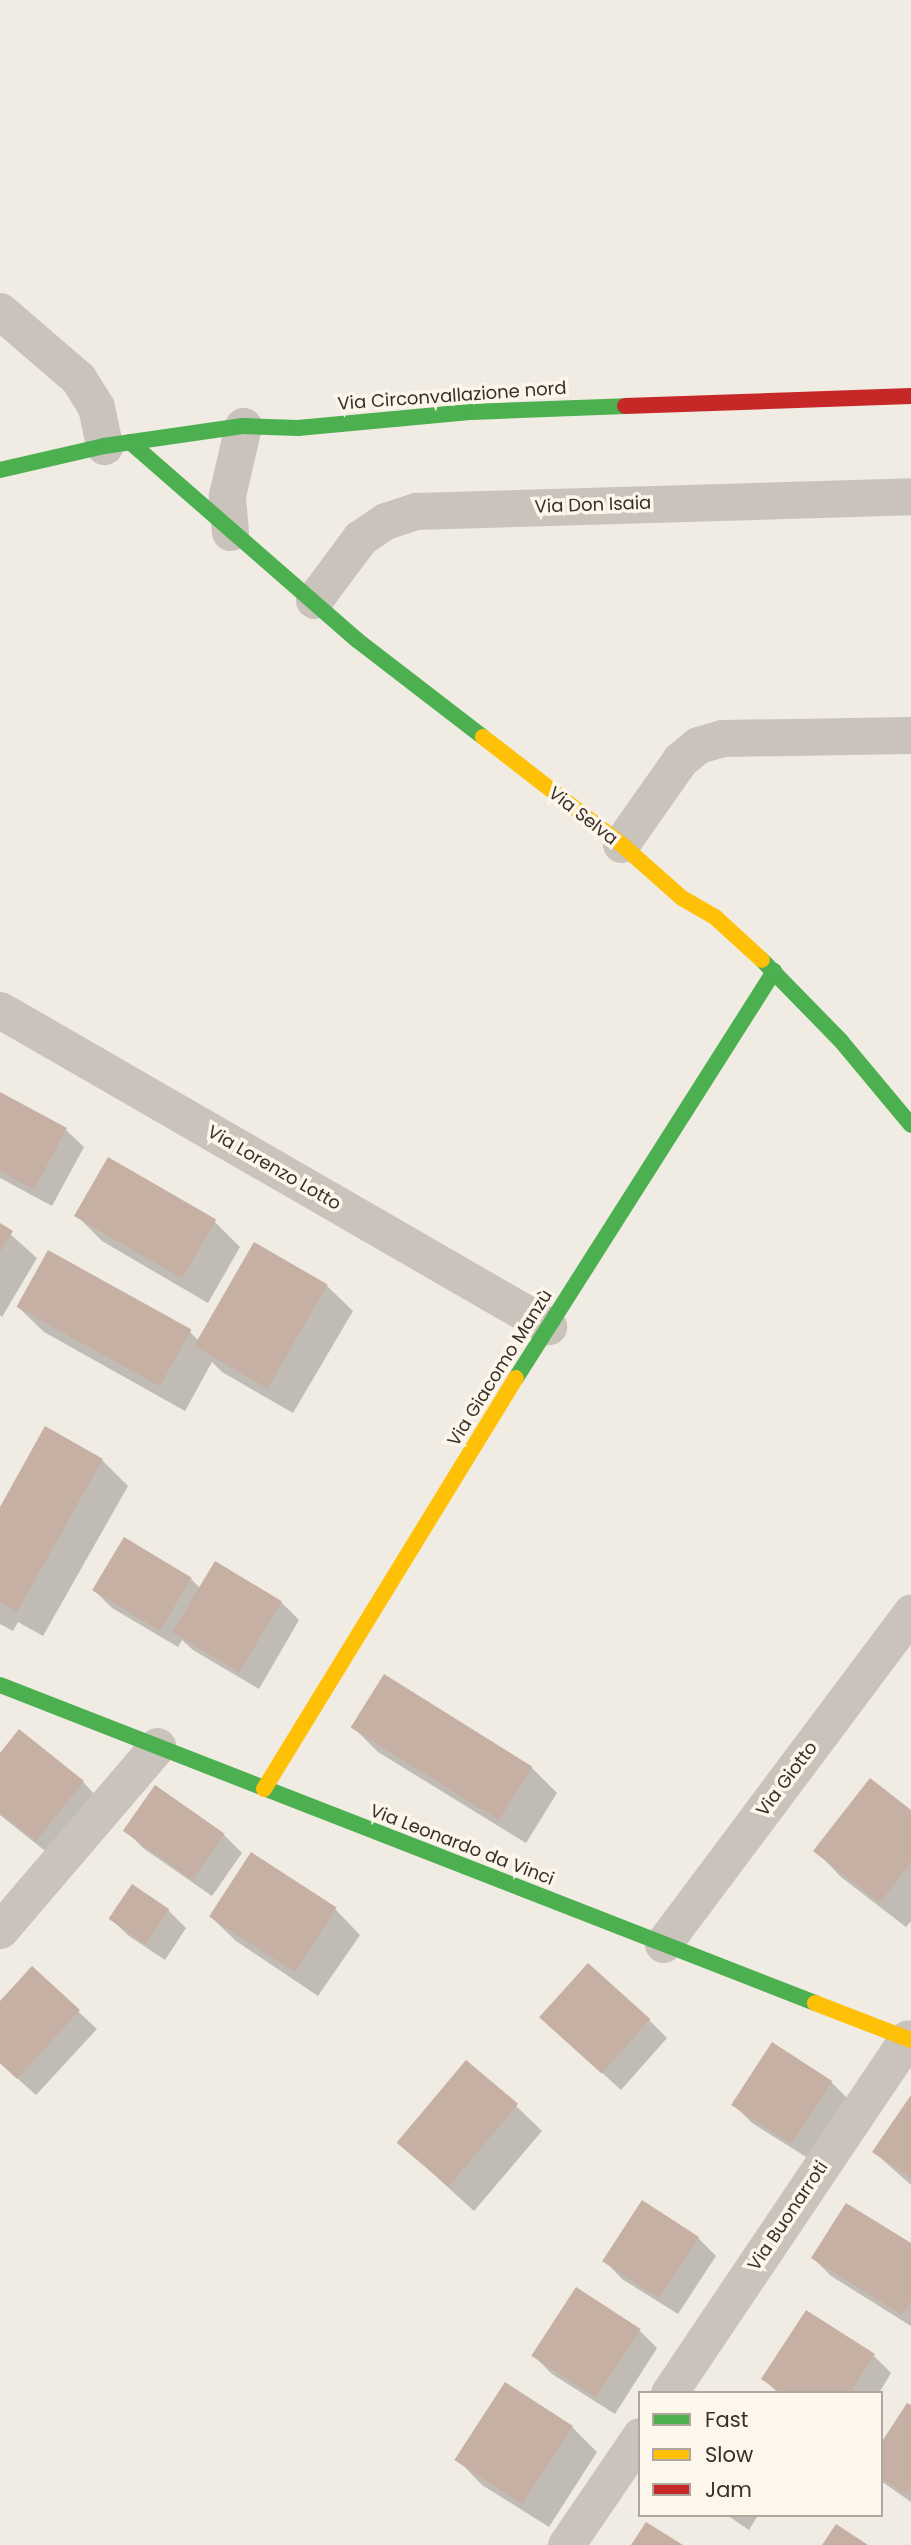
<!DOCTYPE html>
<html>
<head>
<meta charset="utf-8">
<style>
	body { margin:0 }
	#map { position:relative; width:911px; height:2545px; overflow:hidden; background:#f0ebe3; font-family:Poppins,sans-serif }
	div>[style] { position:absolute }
	.shadow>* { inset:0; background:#0003 }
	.building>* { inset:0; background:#c6b0a3; transform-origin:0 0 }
	.street>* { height:37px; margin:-18.5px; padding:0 18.5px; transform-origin:18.5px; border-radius:18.5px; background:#c9c3bc }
	.fast>* { height:16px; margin:-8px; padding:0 8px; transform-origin:8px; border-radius:8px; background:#4caf50 }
	.slow>* { height:16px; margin:-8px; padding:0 8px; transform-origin:8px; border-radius:8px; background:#ffc107 }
	.jam>* { height:16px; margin:-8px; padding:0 8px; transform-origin:8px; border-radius:8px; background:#c62828 }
	span { translate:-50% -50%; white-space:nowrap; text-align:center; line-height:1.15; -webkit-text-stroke:7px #fcf6eb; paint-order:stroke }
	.street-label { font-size:18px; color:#3b3029 }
	.legend { position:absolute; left:638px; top:2391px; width:245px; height:126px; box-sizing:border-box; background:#fcf6eb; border:2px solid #afa79d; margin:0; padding:9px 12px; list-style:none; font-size:21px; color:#3b3029 }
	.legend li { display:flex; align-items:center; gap:14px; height:35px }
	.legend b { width:35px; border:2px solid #afa79d }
</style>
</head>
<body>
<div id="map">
	<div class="shadow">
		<div style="clip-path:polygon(0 1094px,66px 1130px,84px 1147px,52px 1206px,0 1178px)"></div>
		<div style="clip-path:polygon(76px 1215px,215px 1222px,240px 1247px,208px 1303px,102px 1241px)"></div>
		<div style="clip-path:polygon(0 1225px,37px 1258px,2px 1317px,0 1315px)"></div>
		<div style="clip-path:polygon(255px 1245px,327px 1286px,353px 1311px,293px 1413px,222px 1372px,212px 1362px,185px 1411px,44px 1332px,18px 1307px,190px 1332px,199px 1341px)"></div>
		<div style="clip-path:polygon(102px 1460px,128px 1486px,43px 1636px,18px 1622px,13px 1631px,0 1624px,0 1510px)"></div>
		<div style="clip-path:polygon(216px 1564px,281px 1602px,299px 1620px,259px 1689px,193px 1650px,182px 1640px,178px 1647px,112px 1608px,94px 1590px,191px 1579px,201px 1589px)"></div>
		<div style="clip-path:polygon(353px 1727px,531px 1767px,557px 1793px,526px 1843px,378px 1752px)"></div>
		<div style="clip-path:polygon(0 1756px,83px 1782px,100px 1800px,54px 1858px,0 1815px)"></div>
		<div style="clip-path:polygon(911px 1812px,911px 1921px,906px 1927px,841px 1877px,816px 1851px)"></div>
		<div style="clip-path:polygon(125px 1830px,224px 1835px,242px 1853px,212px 1896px,143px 1848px)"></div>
		<div style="clip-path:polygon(133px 1886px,168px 1910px,186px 1928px,165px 1960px,129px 1936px,111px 1919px)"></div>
		<div style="clip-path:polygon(335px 1909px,360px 1935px,318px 1996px,236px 1941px,210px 1916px)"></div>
		<div style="clip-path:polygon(32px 1969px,97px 2029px,36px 2095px,0 2063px,0 2004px)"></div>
		<div style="clip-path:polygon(542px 2018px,649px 2020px,667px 2038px,621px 2090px)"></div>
		<div style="clip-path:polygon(772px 2045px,831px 2082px,849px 2100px,811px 2160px,752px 2123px,734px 2105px)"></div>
		<div style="clip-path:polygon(911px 2098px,911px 2185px,874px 2152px)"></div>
		<div style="clip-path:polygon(516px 2106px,542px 2131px,474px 2211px,398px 2142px)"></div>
		<div style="clip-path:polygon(698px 2238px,716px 2256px,678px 2314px,622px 2279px,605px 2261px)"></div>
		<div style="clip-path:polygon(911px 2245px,911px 2326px,831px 2276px,813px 2258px)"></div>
		<div style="clip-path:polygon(639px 2330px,657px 2348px,615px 2414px,552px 2374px,534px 2356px)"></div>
		<div style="clip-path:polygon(873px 2355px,891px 2373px,879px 2393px,778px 2393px,763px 2379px)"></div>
		<div style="clip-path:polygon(911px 2408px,911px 2502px,881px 2481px,881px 2446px)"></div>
		<div style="clip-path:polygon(572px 2427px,597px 2452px,549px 2527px,482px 2485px,457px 2459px)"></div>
		<div style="clip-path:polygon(727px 2515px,758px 2515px,749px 2530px)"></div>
	</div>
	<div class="building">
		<div style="clip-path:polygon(0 1092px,67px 1128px,34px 1190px,0 1171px)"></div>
		<div style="left:108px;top:1157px;width:125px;height:68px;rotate:30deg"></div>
		<div style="clip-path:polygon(0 1223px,13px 1231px,0 1252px)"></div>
		<div style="left:254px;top:1242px;width:85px;height:120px;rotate:30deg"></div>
		<div style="left:48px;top:1250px;width:164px;height:65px;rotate:29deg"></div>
		<div style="clip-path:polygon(45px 1426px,103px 1459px,17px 1612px,0 1602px,0 1507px)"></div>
		<div style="left:124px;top:1537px;width:79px;height:62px;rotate:31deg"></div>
		<div style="left:215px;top:1561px;width:78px;height:83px;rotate:31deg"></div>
		<div style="left:384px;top:1674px;width:175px;height:63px;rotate:32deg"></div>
		<div style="clip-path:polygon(19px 1729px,84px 1781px,36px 1841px,0 1813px,0 1753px)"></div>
		<div style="clip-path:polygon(870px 1778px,911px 1810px,911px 1862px,880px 1903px,813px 1851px)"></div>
		<div style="left:155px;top:1785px;width:85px;height:56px;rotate:35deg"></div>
		<div style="left:251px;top:1852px;width:102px;height:77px;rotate:33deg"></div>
		<div style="left:132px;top:1884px;width:45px;height:42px;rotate:34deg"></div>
		<div style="left:588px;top:1963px;width:84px;height:73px;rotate:42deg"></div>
		<div style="clip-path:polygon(32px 1966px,80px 2010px,17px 2079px,0 2063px,0 2001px)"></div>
		<div style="left:772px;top:2042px;width:72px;height:75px;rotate:33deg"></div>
		<div style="left:466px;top:2060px;width:68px;height:108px;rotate:40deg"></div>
		<div style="clip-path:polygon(911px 2095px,911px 2178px,872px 2152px)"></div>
		<div style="left:642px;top:2200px;width:68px;height:73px;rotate:33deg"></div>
		<div style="clip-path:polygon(846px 2203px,911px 2243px,911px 2302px,902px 2315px,811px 2258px)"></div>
		<div style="left:576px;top:2287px;width:77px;height:82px;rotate:33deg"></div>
		<div style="clip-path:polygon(806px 2310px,875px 2354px,850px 2393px,783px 2393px,761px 2379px)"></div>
		<div style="left:505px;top:2382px;width:81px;height:93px;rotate:33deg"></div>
		<div style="clip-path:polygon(907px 2403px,911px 2405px,911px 2486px,906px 2494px,881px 2478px,881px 2443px)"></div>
		<div style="clip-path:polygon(646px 2522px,683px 2545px,631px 2545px)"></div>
		<div style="clip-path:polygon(836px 2524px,868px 2545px,822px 2545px)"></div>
	</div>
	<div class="street">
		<div style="left:0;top:311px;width:103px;rotate:40.7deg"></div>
		<div style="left:78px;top:378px;width:34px;rotate:58deg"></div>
		<div style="left:96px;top:407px;width:40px;rotate:78deg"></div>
		<div style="left:230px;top:532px;width:37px;rotate:-95deg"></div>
		<div style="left:227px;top:495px;width:71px;rotate:-76.9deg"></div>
		<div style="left:314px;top:600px;width:77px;rotate:-53.4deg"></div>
		<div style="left:360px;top:538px;width:30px;rotate:-34deg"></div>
		<div style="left:385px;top:521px;width:33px;rotate:-18deg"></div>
		<div style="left:416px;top:511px;width:495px;rotate:-1.7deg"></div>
		<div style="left:621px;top:844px;width:103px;rotate:-54.9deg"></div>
		<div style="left:680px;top:760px;width:23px;rotate:-40deg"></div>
		<div style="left:698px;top:745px;width:25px;rotate:-16deg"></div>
		<div style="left:722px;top:738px;width:189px;rotate:-0.9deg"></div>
		<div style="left:0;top:1010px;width:633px;rotate:29.97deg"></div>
		<div style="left:0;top:1930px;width:242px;rotate:-49.5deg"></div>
		<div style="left:663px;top:1944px;width:414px;rotate:-53.2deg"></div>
		<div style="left:669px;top:2393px;width:427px;rotate:-56.1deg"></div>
		<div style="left:566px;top:2545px;width:132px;rotate:-55.8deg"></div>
	</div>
	<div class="fast">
		<div style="left:130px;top:442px;width:301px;rotate:41.1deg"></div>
		<div style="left:357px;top:640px;width:159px;rotate:37.6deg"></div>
		<div style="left:0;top:470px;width:107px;rotate:-13deg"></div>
		<div style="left:104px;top:446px;width:140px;rotate:-8.2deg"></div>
		<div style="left:243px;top:426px;width:55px;rotate:2.1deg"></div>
		<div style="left:298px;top:428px;width:175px;rotate:-5.3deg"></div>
		<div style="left:472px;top:412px;width:153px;rotate:-2.2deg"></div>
		<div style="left:762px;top:960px;width:113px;rotate:45.7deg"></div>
		<div style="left:841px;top:1041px;width:109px;rotate:50.2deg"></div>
		<div style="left:516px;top:1378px;width:482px;rotate:-57.6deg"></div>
		<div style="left:0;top:1685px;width:875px;rotate:21.31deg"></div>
	</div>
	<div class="slow">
		<div style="left:483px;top:737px;width:175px;rotate:37.8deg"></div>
		<div style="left:621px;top:844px;width:81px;rotate:41.5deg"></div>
		<div style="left:682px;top:898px;width:39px;rotate:30deg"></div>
		<div style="left:716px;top:918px;width:62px;rotate:42.4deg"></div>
		<div style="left:264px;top:1789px;width:482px;rotate:-58.5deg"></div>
		<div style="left:815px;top:2003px;width:103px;rotate:21.1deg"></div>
	</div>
	<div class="jam">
		<div style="left:625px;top:406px;width:286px;rotate:-2deg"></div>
	</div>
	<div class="street-label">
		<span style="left:452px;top:396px;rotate:-4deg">Via Circonvallazione nord</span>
		<span style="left:593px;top:505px;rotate:-2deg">Via Don Isaia</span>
		<span style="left:583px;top:816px;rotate:38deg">Via Selva</span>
		<span style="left:274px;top:1168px;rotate:30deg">Via Lorenzo Lotto</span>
		<span style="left:500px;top:1368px;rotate:-58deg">Via Giacomo Manzù</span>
		<span style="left:787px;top:1779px;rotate:-53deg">Via Giotto</span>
		<span style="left:462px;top:1845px;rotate:21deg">Via Leonardo da Vinci</span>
		<span style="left:788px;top:2216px;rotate:-56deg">Via Buonarroti</span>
	</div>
	<ul class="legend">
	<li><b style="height:9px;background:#4caf50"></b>Fast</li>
	<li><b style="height:9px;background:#ffc107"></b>Slow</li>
	<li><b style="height:9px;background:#c62828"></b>Jam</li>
	</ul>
</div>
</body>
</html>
